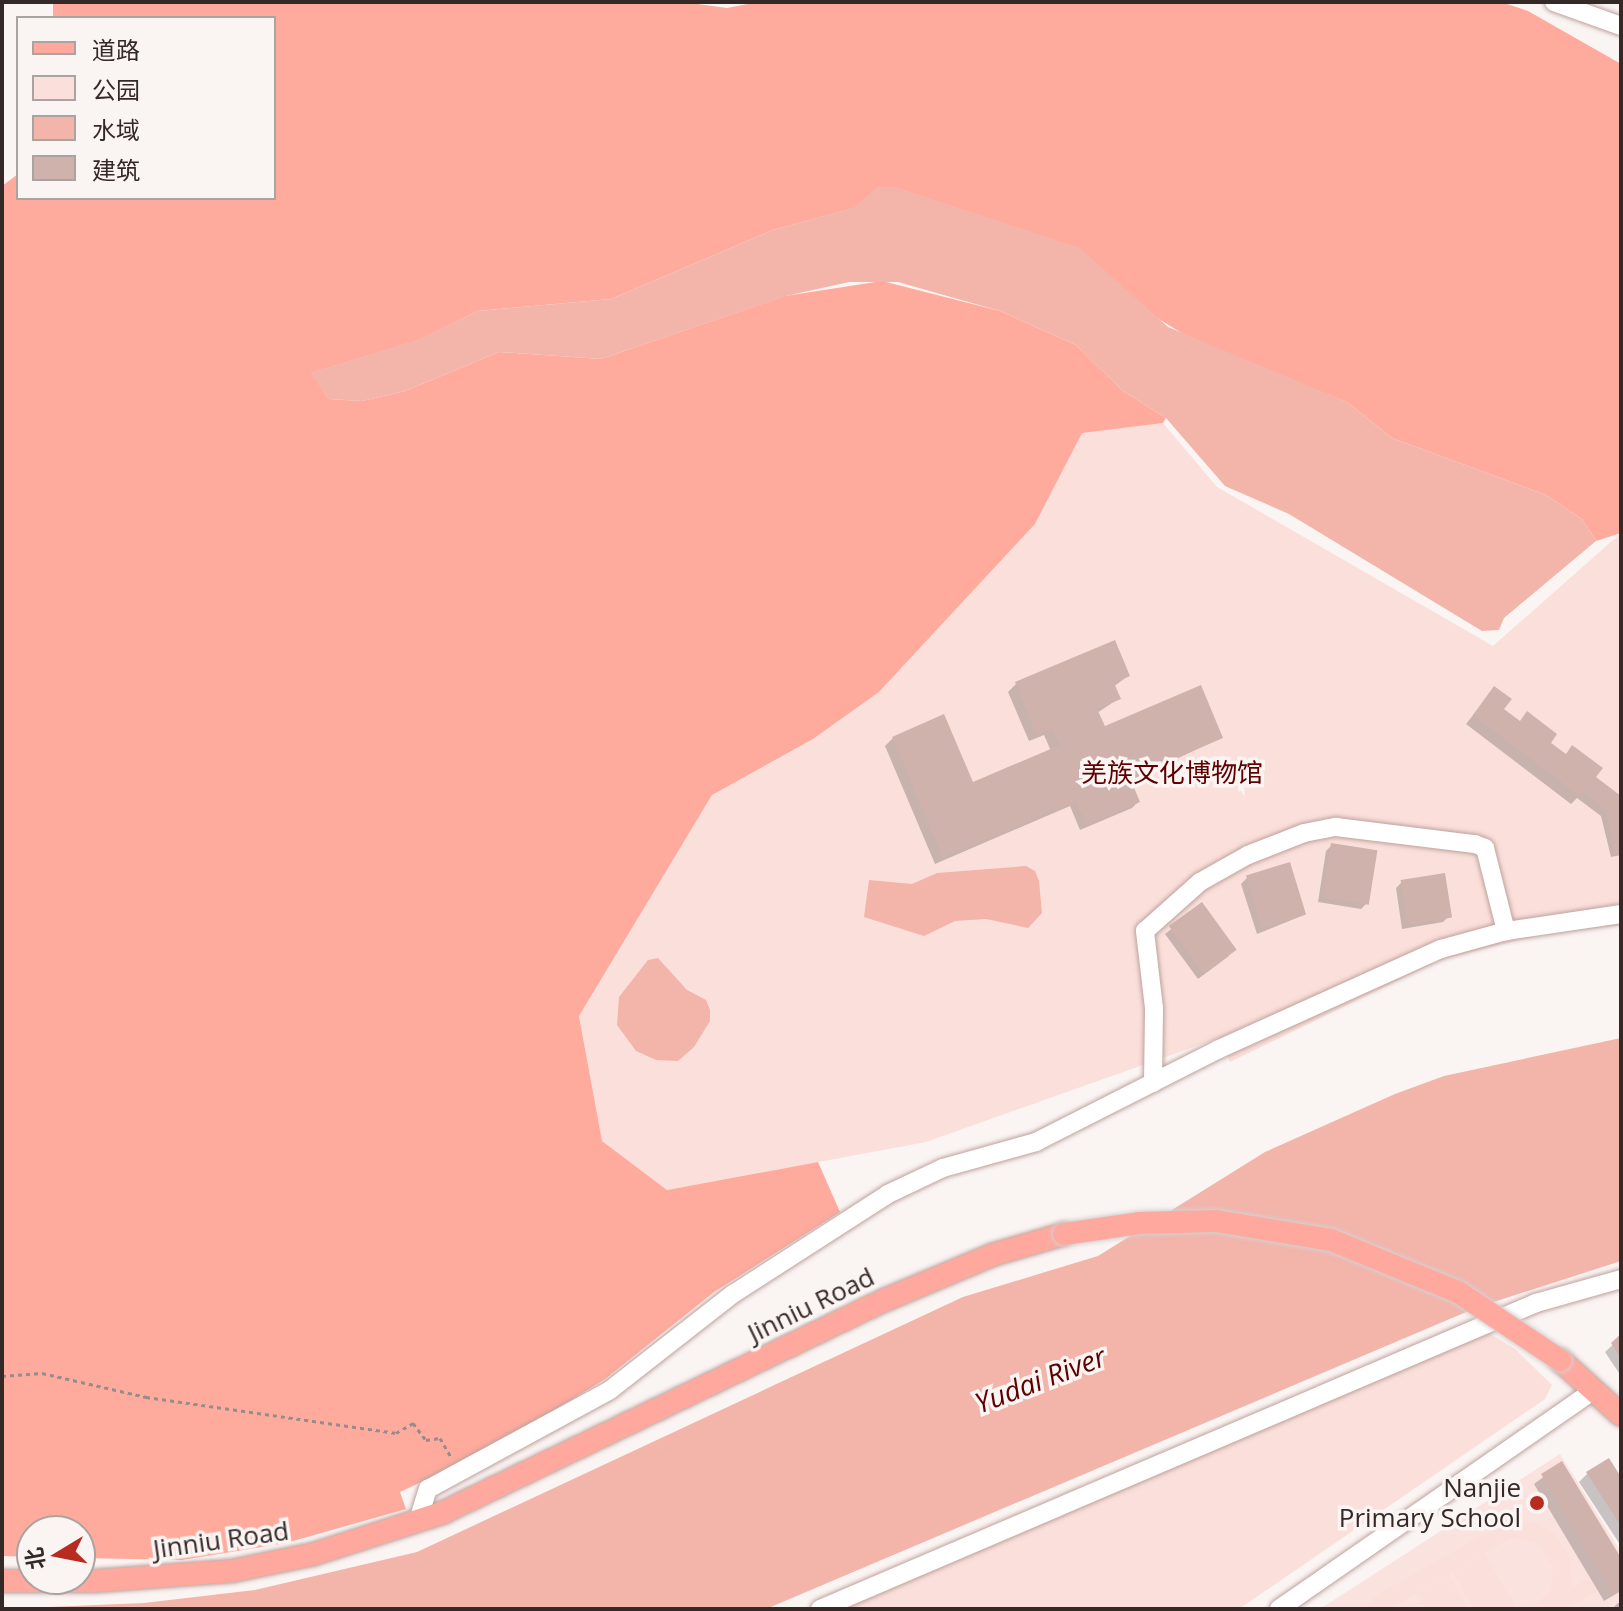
<!DOCTYPE html>
<html>
<head>
<meta charset="utf-8">
<style>
	body { margin:0 }
	#map { position:relative; width:1623px; height:1611px; overflow:hidden; background:#faf4f3; font-family:"Open Sans","Noto Sans SC",sans-serif }
	div>[style] { position:absolute }
	.built>* { inset:0; background:#fae2de }
	.green>* { inset:0; background:#fbdfda }
	.forest>* { inset:0; background:#feab9e }
	.water>* { inset:0; background:#f3b4aa }
	.shadow>* { inset:0; background:#0003 }
	.building>* { inset:0; background:#d0b2ad; transform-origin:0 0 }
	.path>* { height:3px; margin-top:-1.5px; transform-origin:0; background:repeating-linear-gradient(90deg,#958c8b 0 4px,transparent 0 8px) }
	.roads { filter:drop-shadow(0 0 2px #bfa19c) drop-shadow(0 0 2px #bfa19c) }
	.minor>* { height:18px; margin:-9px; padding:0 9px; transform-origin:9px; border-radius:9px; background:#fff }
	.major>* { height:22px; margin:-11px; padding:0 11px; transform-origin:11px; border-radius:11px; background:#ffa99e }
	.bridges { filter:drop-shadow(0 0 2px #d3d0d0) drop-shadow(0 0 2px #d3d0d0) }
	.major-bridge>* { height:22px; margin:-11px; padding:0 11px; transform-origin:11px; border-radius:11px; background:#ffa99e }
	.dots>* { width:22px; height:22px; translate:-50% -50%; box-sizing:border-box; border:4px solid #faf4f3; border-radius:50% }
	span { translate:-50% -50%; white-space:nowrap; text-align:center; line-height:1.15; -webkit-text-stroke:7px #faf4f3; paint-order:stroke }
	.park-label { font-size:26px; color:#5f0000 }
	.street-label { font-size:26px; color:#352928 }
	.poi-label { font-size:26px; color:#352928 }
	.right { translate:-100% -50%; text-align:right }
	.water-label { font-size:28px; color:#5e0000; font-style:italic }
	.frame { position:absolute; inset:0; border:4px solid #352928; pointer-events:none }
	.legend { position:absolute; left:16px; top:16px; width:260px; height:184px; box-sizing:border-box; background:#faf4f3; border:2px solid #aba3a2; margin:0; padding:10px 14px; list-style:none; font-size:24px; color:#352928 }
	.legend li { display:flex; align-items:center; gap:16px; height:40px }
	.legend b { width:40px; border:2px solid #aba3a2 }
	.north { position:absolute; left:16px; top:1515px; width:80px; height:80px; box-sizing:border-box; background:#faf4f3; border:2px solid #aba3a2; border-radius:50%; rotate:260deg; font-size:22px; font-weight:700; line-height:32px; text-align:center; color:#352928 }
	.north::after { content:''; display:block; margin:auto; width:28px; height:36px; background:#b82b20; clip-path:polygon(50% 0,100% 100%,50% 72%,0 100%) }
</style>
</head>
<body>
<div id="map">
	<div class="built">
		<div style="clip-path:polygon(1560px 1454px,1621px 1552px,1621px 1609px,1320px 1609px)"></div>
	</div>
	<div class="green">
		<div style="clip-path:polygon(1163px 423px,1217px 487px,1493px 646px,1621px 533px,1621px 925px,1540px 935px,1440px 960px,1230px 1062px,1219px 1038px,926px 1142px,667px 1190px,602px 1141px,579px 1016px,712px 795px,813px 739px,879px 692px,1035px 524px,1082px 432px)"></div>
		<div style="clip-path:polygon(1487px 1332px,1515px 1349px,1552px 1385px,1545px 1399px,1239px 1609px,843px 1609px)"></div>
		<div style="clip-path:polygon(1509px 1520px,1532px 1522px,1553px 1532px,1570px 1558px,1572px 1587px,1589px 1578px,1597px 1591px,1565px 1609px,1531px 1609px,1551px 1590px,1553px 1566px,1539px 1544px,1512px 1537px,1390px 1609px,1368px 1609px,1375px 1596px)"></div>
		<div style="clip-path:polygon(1485px 1554px,1517px 1609px,1474px 1609px,1453px 1573px)"></div>
		<div style="clip-path:polygon(1449px 1575px,1468px 1609px,1426px 1609px,1417px 1594px)"></div>
	</div>
	<div class="forest">
		<div style="clip-path:polygon(53px 2px,683px 2px,727px 8px,758px 2px,1501px 2px,1528px 11px,1621px 64px,1621px 533px,1596px 541px,1582px 519px,1546px 495px,1392px 438px,1347px 402px,1196px 342px,1154px 316px,879px 187px,854px 208px,773px 230px,611px 299px,478px 311px,419px 340px,311px 373px,329px 399px,362px 401px,405px 391px,499px 352px,601px 359px,785px 296px,882px 281px,1000px 311px,1076px 345px,1123px 391px,1166px 418px,1163px 423px,1082px 433px,1035px 524px,879px 692px,813px 739px,712px 795px,579px 1016px,602px 1141px,667px 1190px,818px 1162px,840px 1212px,714px 1292px,605px 1379px,490px 1450px,400px 1492px,406px 1509px,286px 1543px,182px 1560px,80px 1558px,80px 1531px,32px 1531px,32px 1557px,2px 1556px,2px 186px,18px 174px,18px 198px,274px 198px,274px 18px,53px 18px)"></div>
	</div>
	<div class="water">
		<div style="clip-path:polygon(879px 187px,896px 187px,1080px 248px,1168px 327px,1347px 402px,1392px 438px,1546px 495px,1582px 519px,1596px 541px,1504px 618px,1499px 630px,1482px 631px,1289px 514px,1225px 486px,1166px 418px,1123px 391px,1076px 345px,1000px 311px,898px 282px,849px 282px,786px 296px,601px 359px,499px 352px,405px 391px,362px 401px,329px 399px,310px 373px,418px 340px,478px 311px,611px 299px,773px 230px,853px 208px)"></div>
		<div style="clip-path:polygon(1026px 866px,1035px 871px,1039px 881px,1042px 913px,1028px 928px,986px 919px,955px 921px,924px 936px,864px 917px,869px 880px,912px 884px,937px 873px)"></div>
		<div style="clip-path:polygon(658px 958px,687px 990px,706px 1000px,710px 1010px,710px 1021px,694px 1047px,678px 1061px,656px 1060px,636px 1051px,617px 1025px,619px 997px,648px 960px)"></div>
		<div style="clip-path:polygon(1621px 1038px,1621px 1261px,1478px 1307px,766px 1609px,2px 1609px,144px 1603px,255px 1590px,417px 1552px,963px 1297px,1098px 1256px,1265px 1152px,1395px 1094px,1444px 1076px)"></div>
	</div>
	<div class="shadow">
		<div style="clip-path:polygon(1128px 676px,1113px 687px,1118px 699px,1097px 713px,1104px 729px,1221px 738px,1129px 781px,1138px 802px,1132px 808px,1080px 830px,1070px 806px,935px 864px,885px 746px,893px 738px,972px 784px,1051px 751px,1044px 735px,1029px 741px,1008px 692px,1016px 684px)"></div>
		<div style="clip-path:polygon(1494px 689px,1502px 709px,1621px 798px,1621px 855px,1611px 857px,1601px 816px,1577px 798px,1571px 804px,1466px 724px)"></div>
		<div style="clip-path:polygon(1332px 845px,1367px 903px,1361px 909px,1318px 902px,1326px 851px)"></div>
		<div style="clip-path:polygon(1247px 878px,1304px 915px,1257px 934px,1241px 884px)"></div>
		<div style="clip-path:polygon(1402px 882px,1449px 916px,1443px 922px,1402px 929px,1396px 888px)"></div>
		<div style="clip-path:polygon(1202px 905px,1229px 956px,1198px 979px,1165px 934px)"></div>
		<div style="clip-path:polygon(1621px 1337px,1621px 1376px,1605px 1352px)"></div>
		<div style="clip-path:polygon(1561px 1464px,1621px 1562px,1621px 1591px,1604px 1601px,1534px 1484px)"></div>
		<div style="clip-path:polygon(1587px 1474px,1621px 1480px,1621px 1546px,1579px 1482px)"></div>
		<div style="clip-path:polygon(1621px 1602px,1621px 1609px,1612px 1609px,1618px 1603px)"></div>
	</div>
	<div class="building">
		<div style="clip-path:polygon(1115px 640px,1130px 676px,1114px 683px,1121px 699px,1097px 709px,1105px 726px,1201px 685px,1223px 738px,1130px 778px,1140px 802px,1086px 825px,1076px 801px,943px 857px,892px 737px,944px 714px,973px 782px,1060px 745px,1052px 728px,1037px 735px,1015px 682px)"></div>
		<div style="clip-path:polygon(1494px 686px,1512px 699px,1504px 709px,1520px 721px,1527px 711px,1557px 734px,1551px 743px,1566px 754px,1572px 745px,1603px 768px,1596px 777px,1621px 796px,1621px 854px,1614px 855px,1606px 810px,1584px 793px,1581px 797px,1473px 715px)"></div>
		<div style="left:1331px;top:843px;width:47px;height:55px;rotate:9deg"></div>
		<div style="left:1290px;top:862px;width:55px;height:46px;rotate:73deg"></div>
		<div style="left:1445px;top:873px;width:45px;height:45px;rotate:81deg"></div>
		<div style="left:1202px;top:902px;width:59px;height:41px;rotate:54deg"></div>
		<div style="clip-path:polygon(1621px 1334px,1621px 1358px,1611px 1343px)"></div>
		<div style="clip-path:polygon(1609px 1458px,1621px 1477px,1621px 1526px,1586px 1472px)"></div>
		<div style="clip-path:polygon(1562px 1461px,1621px 1558px,1621px 1590px,1613px 1594px,1541px 1474px)"></div>
	</div>
	<div class="path">
		<div style="left:2px;top:1376px;width:40px;rotate:-4.3deg"></div>
		<div style="left:42px;top:1373px;width:107px;rotate:13deg"></div>
		<div style="left:146px;top:1397px;width:253px;rotate:8.2deg"></div>
		<div style="left:396px;top:1433px;width:20px;rotate:-30deg"></div>
		<div style="left:413px;top:1423px;width:21px;rotate:53deg"></div>
		<div style="left:426px;top:1440px;width:14px;rotate:-8deg"></div>
		<div style="left:440px;top:1438px;width:24px;rotate:60deg"></div>
	</div>
	<div class="roads">
		<div class="minor">
			<div style="left:1554px;top:2px;width:71px;rotate:19.7deg"></div>
			<div style="left:1153px;top:1083px;width:75px;rotate:-89.2deg"></div>
			<div style="left:1154px;top:1008px;width:78px;rotate:-96.7deg"></div>
			<div style="left:1145px;top:931px;width:74px;rotate:-41.7deg"></div>
			<div style="left:1200px;top:882px;width:55px;rotate:-29.4deg"></div>
			<div style="left:1248px;top:855px;width:60px;rotate:-21.4deg"></div>
			<div style="left:1304px;top:833px;width:33px;rotate:-11deg"></div>
			<div style="left:1336px;top:827px;width:140px;rotate:7deg"></div>
			<div style="left:1475px;top:844px;width:11px;rotate:22deg"></div>
			<div style="left:1485px;top:848px;width:86px;rotate:75.8deg"></div>
			<div style="left:418px;top:1521px;width:34px;rotate:-73deg"></div>
			<div style="left:428px;top:1489px;width:207px;rotate:-28.5deg"></div>
			<div style="left:610px;top:1390px;width:156px;rotate:-38deg"></div>
			<div style="left:733px;top:1294px;width:184px;rotate:-32.8deg"></div>
			<div style="left:888px;top:1194px;width:61px;rotate:-25.3deg"></div>
			<div style="left:943px;top:1168px;width:97px;rotate:-15.6deg"></div>
			<div style="left:1036px;top:1142px;width:203px;rotate:-26.9deg"></div>
			<div style="left:1217px;top:1050px;width:246px;rotate:-24.3deg"></div>
			<div style="left:1441px;top:949px;width:67px;rotate:-15.5deg"></div>
			<div style="left:1506px;top:931px;width:116px;rotate:-8.4deg"></div>
			<div style="left:820px;top:1609px;width:779px;rotate:-23.14deg"></div>
			<div style="left:1536px;top:1303px;width:88px;rotate:-15.8deg"></div>
			<div style="left:1279px;top:1609px;width:384px;rotate:-34.8deg"></div>
		</div>
		<div class="major">
			<div style="left:1560px;top:1360px;width:82px;rotate:42deg"></div>
			<div style="left:2px;top:1581px;width:93px"></div>
			<div style="left:95px;top:1581px;width:137px;rotate:-4.2deg"></div>
			<div style="left:232px;top:1571px;width:84px;rotate:-11.7deg"></div>
			<div style="left:314px;top:1554px;width:134px;rotate:-17.8deg"></div>
			<div style="left:442px;top:1513px;width:492px;rotate:-25.7deg"></div>
			<div style="left:885px;top:1300px;width:116px;rotate:-22.8deg"></div>
			<div style="left:992px;top:1255px;width:75px;rotate:-16.3deg"></div>
		</div>
	</div>
	<div class="bridges">
		<div class="major-bridge">
			<div style="left:1064px;top:1234px;width:76px;rotate:-8.3deg"></div>
			<div style="left:1139px;top:1223px;width:77px;rotate:-1.5deg"></div>
			<div style="left:1216px;top:1221px;width:117px;rotate:9.4deg"></div>
			<div style="left:1331px;top:1240px;width:137px;rotate:22.3deg"></div>
			<div style="left:1458px;top:1292px;width:123px;rotate:33.7deg"></div>
		</div>
	</div>
	<div class="dots">
		<div style="left:1537px;top:1503px;background:#b82b20"></div>
	</div>
	<div class="park-label">
		<span style="left:1172px;top:773px">羌族文化博物馆</span>
	</div>
	<div class="street-label">
		<span style="left:811px;top:1305px;rotate:-26deg">Jinniu Road</span>
		<span style="left:221px;top:1540px;rotate:-8deg">Jinniu Road</span>
	</div>
	<div class="poi-label">
		<span class="right" style="left:1521px;top:1503px">Nanjie<br>Primary School</span>
	</div>
	<div class="water-label">
		<span style="left:1040px;top:1379px;rotate:-21deg">Yudai River</span>
	</div>
	<div class="frame"></div>
	<ul class="legend">
	<li><b style="height:10px;background:#ffa99e"></b>道路</li>
	<li><b style="height:22px;background:#fbdfda"></b>公园</li>
	<li><b style="height:22px;background:#f3b4aa"></b>水域</li>
	<li><b style="height:22px;background:#d0b2ad"></b>建筑</li>
	</ul>
	<div class="north">北</div>
</div>
</body>
</html>
